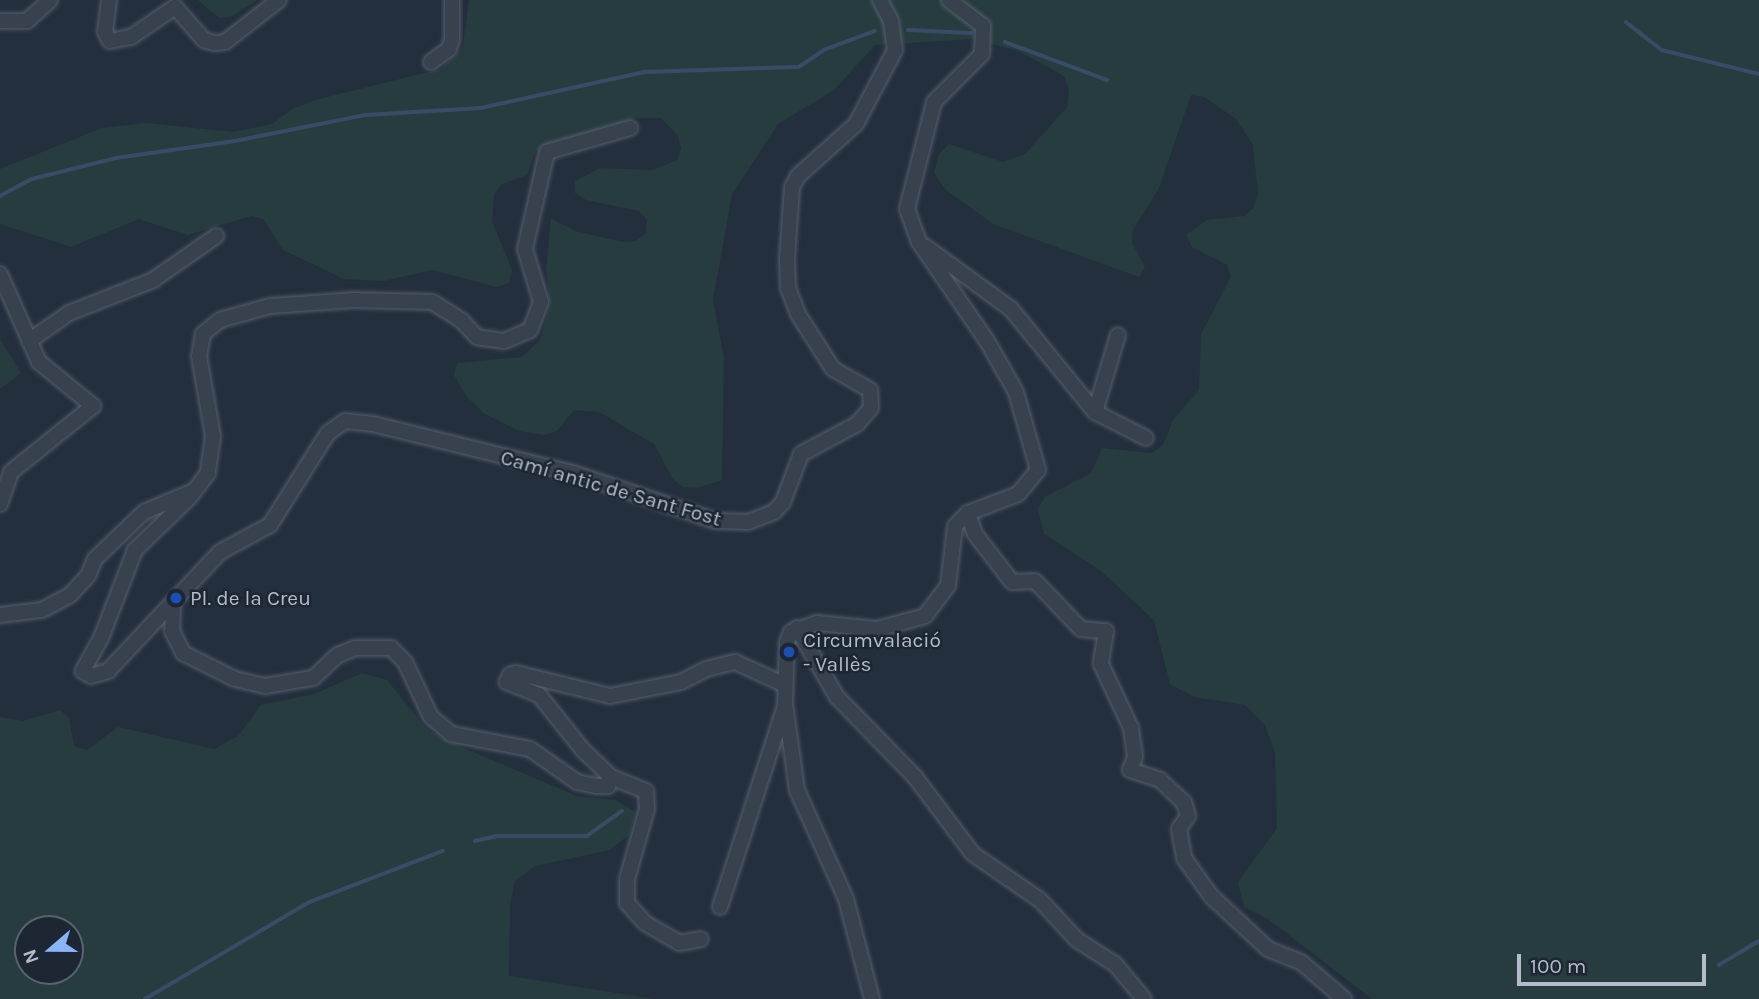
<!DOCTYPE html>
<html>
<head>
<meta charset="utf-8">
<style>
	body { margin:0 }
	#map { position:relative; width:1759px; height:999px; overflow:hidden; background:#242f3e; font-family:Karla,sans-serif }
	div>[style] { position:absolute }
	.green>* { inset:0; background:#263c3f }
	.stream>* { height:3.5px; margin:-1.75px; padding:0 1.75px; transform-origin:1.75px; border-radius:1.75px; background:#394c67 }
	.roads { filter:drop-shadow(0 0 2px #565f6c) drop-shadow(0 0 2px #565f6c) }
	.street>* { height:14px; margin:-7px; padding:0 7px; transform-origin:7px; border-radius:7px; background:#38414e }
	.dots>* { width:19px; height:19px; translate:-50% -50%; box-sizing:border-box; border:4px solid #1d2633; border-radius:50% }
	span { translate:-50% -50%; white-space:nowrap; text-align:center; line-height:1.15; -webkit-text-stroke:5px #1d2633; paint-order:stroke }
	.street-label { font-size:21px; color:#b4bcc9 }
	.poi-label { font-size:21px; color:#b4bcc9 }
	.left { translate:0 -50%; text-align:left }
	.north { position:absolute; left:14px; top:915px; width:70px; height:70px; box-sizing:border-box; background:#1d2633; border:2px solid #59626f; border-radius:50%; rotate:250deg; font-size:19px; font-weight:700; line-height:28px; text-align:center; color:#b4bcc9 }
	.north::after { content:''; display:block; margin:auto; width:24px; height:32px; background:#8ab4f8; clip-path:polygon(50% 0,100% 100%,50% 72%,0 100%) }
	.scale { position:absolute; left:1517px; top:954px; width:189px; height:32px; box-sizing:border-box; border:4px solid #b4bcc9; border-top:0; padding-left:9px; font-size:21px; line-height:24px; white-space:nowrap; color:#b4bcc9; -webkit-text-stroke:5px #1d2633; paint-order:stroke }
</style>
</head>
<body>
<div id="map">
	<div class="green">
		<div style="clip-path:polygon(198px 0,257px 0,233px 16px,219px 18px)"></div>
		<div style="clip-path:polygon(469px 0,1759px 0,1759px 999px,1372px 999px,1268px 919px,1244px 907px,1238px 882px,1277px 828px,1275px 753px,1265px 725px,1245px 705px,1194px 697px,1170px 684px,1154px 620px,1100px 570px,1044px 534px,1038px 509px,1045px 497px,1091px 473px,1102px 448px,1152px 453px,1163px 445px,1173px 420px,1199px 390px,1201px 334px,1231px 277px,1227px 265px,1192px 247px,1186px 235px,1207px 220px,1245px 216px,1254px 207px,1258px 193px,1253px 145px,1236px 119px,1204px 97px,1191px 95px,1159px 188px,1133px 230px,1132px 243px,1145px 267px,1139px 277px,993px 224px,946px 190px,934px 173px,939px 154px,949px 144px,1003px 162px,1025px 154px,1067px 107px,1069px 89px,1064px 76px,1018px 51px,972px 39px,875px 45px,834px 90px,778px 124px,732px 194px,713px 300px,724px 358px,722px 480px,697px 488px,683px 487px,673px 479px,654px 444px,599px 412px,574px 410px,557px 431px,544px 435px,519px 431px,485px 414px,467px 397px,454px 375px,457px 363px,522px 357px,540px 340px,550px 306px,546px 269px,551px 218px,575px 231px,623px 242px,636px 241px,646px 233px,647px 220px,639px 211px,586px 200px,575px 193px,575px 181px,600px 168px,653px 170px,677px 160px,681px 148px,678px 136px,661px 118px,636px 118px,536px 151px,527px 175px,502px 184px,494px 194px,492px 221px,512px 270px,509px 283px,497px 287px,432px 270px,384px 281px,344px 279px,283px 250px,263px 219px,251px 216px,188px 235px,139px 219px,71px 247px,0 224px,0 169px,102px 128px,146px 123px,233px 132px,272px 124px,294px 108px,319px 99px,441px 69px,463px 47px)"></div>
		<div style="clip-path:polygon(0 339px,21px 373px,0 389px)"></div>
		<div style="clip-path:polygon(evenodd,362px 673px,387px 680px,426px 728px,447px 741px,577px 796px,615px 800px,636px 812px,629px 835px,610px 850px,535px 866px,515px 881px,510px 906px,509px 976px,655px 999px,0 999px,0 717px,23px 721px,60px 710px,69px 718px,74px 746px,87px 750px,118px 727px,214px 749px,238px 736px,261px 705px,314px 694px,362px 673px,28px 929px,70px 929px,70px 971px,28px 971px,28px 929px)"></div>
	</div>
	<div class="stream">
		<div style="left:1626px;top:22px;width:46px;rotate:37.9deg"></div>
		<div style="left:1662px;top:50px;width:100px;rotate:13.9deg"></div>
		<div style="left:908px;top:30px;width:63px;rotate:2.7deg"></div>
		<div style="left:1005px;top:42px;width:109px;rotate:20.4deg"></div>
		<div style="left:0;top:196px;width:36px;rotate:-28deg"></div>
		<div style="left:32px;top:179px;width:87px;rotate:-14deg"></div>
		<div style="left:116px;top:158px;width:120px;rotate:-8.1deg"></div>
		<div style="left:235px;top:141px;width:133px;rotate:-11.3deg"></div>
		<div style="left:365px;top:115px;width:116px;rotate:-3.5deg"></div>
		<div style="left:481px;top:108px;width:168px;rotate:-12.4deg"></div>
		<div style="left:645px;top:72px;width:154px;rotate:-1.9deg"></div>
		<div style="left:799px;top:67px;width:30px;rotate:-34deg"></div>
		<div style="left:824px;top:50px;width:54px;rotate:-20.4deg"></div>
		<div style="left:475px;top:841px;width:22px;rotate:-13deg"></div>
		<div style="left:496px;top:836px;width:91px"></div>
		<div style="left:587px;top:836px;width:43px;rotate:-35.5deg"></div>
		<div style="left:1719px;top:965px;width:47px;rotate:-31deg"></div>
		<div style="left:145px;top:999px;width:191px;rotate:-30.5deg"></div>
		<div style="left:310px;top:902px;width:142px;rotate:-21deg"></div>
	</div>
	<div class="roads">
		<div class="street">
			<div style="left:109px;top:0;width:32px;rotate:97deg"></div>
			<div style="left:105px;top:32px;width:10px;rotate:61deg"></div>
			<div style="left:110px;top:41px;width:21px;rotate:-11deg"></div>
			<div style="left:131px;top:37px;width:53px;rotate:-34.3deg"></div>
			<div style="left:175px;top:7px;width:44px;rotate:48.7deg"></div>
			<div style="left:204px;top:40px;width:10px;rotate:17deg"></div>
			<div style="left:214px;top:43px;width:11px;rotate:-5deg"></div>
			<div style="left:225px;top:42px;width:68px;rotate:-37.9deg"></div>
			<div style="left:0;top:21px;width:27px"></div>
			<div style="left:27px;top:21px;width:31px;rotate:-42deg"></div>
			<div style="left:431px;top:62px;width:22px;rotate:-36deg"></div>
			<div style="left:449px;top:49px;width:10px;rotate:-73deg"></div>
			<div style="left:452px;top:39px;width:39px;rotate:-90deg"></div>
			<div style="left:630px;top:128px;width:86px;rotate:163.9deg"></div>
			<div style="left:547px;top:152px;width:99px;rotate:102.8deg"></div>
			<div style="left:525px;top:249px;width:55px;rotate:73.2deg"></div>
			<div style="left:541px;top:302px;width:30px;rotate:111deg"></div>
			<div style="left:530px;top:330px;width:28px;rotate:157deg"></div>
			<div style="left:504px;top:341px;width:27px;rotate:-172deg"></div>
			<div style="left:477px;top:337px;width:23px;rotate:-133deg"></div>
			<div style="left:461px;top:320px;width:34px;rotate:-148deg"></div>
			<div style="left:432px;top:302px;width:78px;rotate:-178.5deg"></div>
			<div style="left:354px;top:300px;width:84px;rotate:175.9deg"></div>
			<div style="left:270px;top:306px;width:52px;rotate:164.4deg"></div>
			<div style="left:220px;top:320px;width:22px;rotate:141deg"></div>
			<div style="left:203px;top:334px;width:22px;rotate:100deg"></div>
			<div style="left:199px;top:356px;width:81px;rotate:80.1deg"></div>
			<div style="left:213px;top:436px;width:37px;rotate:98deg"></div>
			<div style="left:208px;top:473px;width:31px;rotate:127deg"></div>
			<div style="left:189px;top:498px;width:75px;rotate:136.1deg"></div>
			<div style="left:135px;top:550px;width:94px;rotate:111.1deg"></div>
			<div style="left:101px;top:638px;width:38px;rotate:119deg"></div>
			<div style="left:83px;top:671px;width:9px;rotate:32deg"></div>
			<div style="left:91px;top:676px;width:18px;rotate:-16deg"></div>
			<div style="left:108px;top:671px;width:163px;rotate:-46.7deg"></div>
			<div style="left:220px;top:552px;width:57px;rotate:-28.4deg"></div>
			<div style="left:270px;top:525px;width:109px;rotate:-57.8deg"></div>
			<div style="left:328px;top:433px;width:21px;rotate:-35deg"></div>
			<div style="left:345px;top:421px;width:28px;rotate:6deg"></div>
			<div style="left:373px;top:424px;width:206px;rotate:13.8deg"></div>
			<div style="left:573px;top:473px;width:151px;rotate:18.6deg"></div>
			<div style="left:716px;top:521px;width:32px;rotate:2deg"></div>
			<div style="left:748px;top:522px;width:28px;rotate:-21deg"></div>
			<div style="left:774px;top:512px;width:13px;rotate:-48deg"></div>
			<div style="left:783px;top:502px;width:51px;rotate:-69.4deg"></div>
			<div style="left:801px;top:454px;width:64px;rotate:-28.2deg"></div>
			<div style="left:857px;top:424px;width:21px;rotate:-49deg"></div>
			<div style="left:871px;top:408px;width:18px;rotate:-93deg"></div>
			<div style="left:870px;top:390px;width:43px;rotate:-150.4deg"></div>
			<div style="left:833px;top:369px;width:65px;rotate:-122.5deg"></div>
			<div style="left:798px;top:314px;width:28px;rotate:-111deg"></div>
			<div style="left:788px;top:288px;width:29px;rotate:-92deg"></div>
			<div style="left:787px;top:259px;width:72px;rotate:-86deg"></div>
			<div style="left:792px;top:187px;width:13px;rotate:-61deg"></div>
			<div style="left:798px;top:176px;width:78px;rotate:-41.9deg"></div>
			<div style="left:856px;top:124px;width:84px;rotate:-62.2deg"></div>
			<div style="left:895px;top:50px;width:29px;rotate:-98deg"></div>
			<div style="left:891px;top:21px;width:24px;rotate:-118deg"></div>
			<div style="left:926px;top:247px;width:105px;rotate:36.1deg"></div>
			<div style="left:1011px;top:309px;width:133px;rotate:50.8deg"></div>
			<div style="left:1095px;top:412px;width:57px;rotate:27deg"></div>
			<div style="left:0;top:274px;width:96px;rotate:66.1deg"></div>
			<div style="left:39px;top:362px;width:70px;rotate:39.2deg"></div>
			<div style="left:93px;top:406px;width:105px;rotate:141.2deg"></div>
			<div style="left:11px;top:472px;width:34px;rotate:109deg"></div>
			<div style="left:29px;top:341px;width:49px;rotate:-35deg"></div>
			<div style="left:69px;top:313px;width:90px;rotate:-21.4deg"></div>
			<div style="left:153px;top:280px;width:77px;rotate:-34.9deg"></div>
			<div style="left:1095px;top:412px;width:80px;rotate:-73.4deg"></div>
			<div style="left:968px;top:513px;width:22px;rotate:72deg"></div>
			<div style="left:975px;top:534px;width:61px;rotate:52.4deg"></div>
			<div style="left:1012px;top:582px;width:23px;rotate:-2deg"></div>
			<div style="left:1035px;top:581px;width:66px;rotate:46.2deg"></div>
			<div style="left:1081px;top:629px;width:25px;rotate:5deg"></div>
			<div style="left:1106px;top:631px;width:33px;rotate:99deg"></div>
			<div style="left:1101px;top:664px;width:71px;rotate:64.9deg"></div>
			<div style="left:1131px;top:728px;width:29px;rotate:82deg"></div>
			<div style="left:1135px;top:757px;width:14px;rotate:111deg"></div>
			<div style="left:1130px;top:770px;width:32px;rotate:18deg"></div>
			<div style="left:1160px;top:780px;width:33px;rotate:43deg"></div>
			<div style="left:1184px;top:802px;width:15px;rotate:74deg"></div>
			<div style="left:1188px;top:816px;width:16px;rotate:125deg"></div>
			<div style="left:1179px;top:829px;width:29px;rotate:80deg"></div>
			<div style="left:1184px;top:858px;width:47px;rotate:54.6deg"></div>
			<div style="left:1211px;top:896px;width:78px;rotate:42.9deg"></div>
			<div style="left:1268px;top:949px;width:35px;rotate:22deg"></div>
			<div style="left:1301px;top:962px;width:57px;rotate:40.7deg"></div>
			<div style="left:173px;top:607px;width:24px;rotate:92deg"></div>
			<div style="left:172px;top:631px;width:25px;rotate:63deg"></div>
			<div style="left:183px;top:653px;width:58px;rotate:26.6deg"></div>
			<div style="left:235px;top:679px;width:31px;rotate:13deg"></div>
			<div style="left:265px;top:686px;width:49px;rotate:-9.5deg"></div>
			<div style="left:313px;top:678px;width:34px;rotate:-43deg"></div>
			<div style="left:338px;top:655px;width:18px;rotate:-22deg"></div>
			<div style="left:355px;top:648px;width:36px"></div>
			<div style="left:391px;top:648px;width:20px;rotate:45deg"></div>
			<div style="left:405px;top:662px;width:61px;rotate:64.7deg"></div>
			<div style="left:431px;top:717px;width:26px;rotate:40deg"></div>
			<div style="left:451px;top:734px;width:80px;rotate:10.8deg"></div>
			<div style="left:530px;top:749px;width:57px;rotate:35.1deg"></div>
			<div style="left:577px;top:782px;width:19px;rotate:12deg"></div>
			<div style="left:596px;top:786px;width:12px"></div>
			<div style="left:608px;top:786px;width:9px;rotate:-72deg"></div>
			<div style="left:611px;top:777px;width:40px;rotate:-136deg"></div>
			<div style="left:582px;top:749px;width:69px;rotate:-128.5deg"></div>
			<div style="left:539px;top:695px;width:35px;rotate:-158deg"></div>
			<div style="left:507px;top:682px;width:8px;rotate:-67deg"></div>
			<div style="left:510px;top:675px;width:6px;rotate:-18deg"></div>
			<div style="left:516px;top:673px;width:97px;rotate:13.7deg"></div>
			<div style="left:610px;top:696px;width:72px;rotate:-11.2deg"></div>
			<div style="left:681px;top:682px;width:28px;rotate:-27deg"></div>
			<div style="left:706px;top:669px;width:30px;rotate:-14deg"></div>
			<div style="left:735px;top:662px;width:55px;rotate:24.7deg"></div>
			<div style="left:0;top:615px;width:42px;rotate:-6.8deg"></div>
			<div style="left:42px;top:610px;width:32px;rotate:-28deg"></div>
			<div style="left:70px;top:595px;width:26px;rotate:-47deg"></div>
			<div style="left:88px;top:576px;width:18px;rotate:-68deg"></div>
			<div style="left:95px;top:559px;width:68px;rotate:-43.8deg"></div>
			<div style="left:144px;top:512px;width:54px;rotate:-22.8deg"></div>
			<div style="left:797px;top:628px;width:80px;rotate:59.9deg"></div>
			<div style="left:837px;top:697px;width:112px;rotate:45.7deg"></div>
			<div style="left:915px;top:777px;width:96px;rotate:53deg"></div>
			<div style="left:973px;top:854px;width:81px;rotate:34.5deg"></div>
			<div style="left:1040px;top:900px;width:54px;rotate:47.2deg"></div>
			<div style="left:1077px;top:940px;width:45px;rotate:32.3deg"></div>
			<div style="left:1115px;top:964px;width:45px;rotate:50.4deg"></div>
			<div style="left:611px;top:777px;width:38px;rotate:22deg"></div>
			<div style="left:646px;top:791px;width:18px;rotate:87deg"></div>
			<div style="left:647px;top:809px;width:73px;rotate:105.9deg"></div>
			<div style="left:627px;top:879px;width:24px;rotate:90deg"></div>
			<div style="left:627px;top:903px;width:27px;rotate:48deg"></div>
			<div style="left:645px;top:923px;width:39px;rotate:30deg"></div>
			<div style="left:679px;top:943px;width:22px;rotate:-10deg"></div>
			<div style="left:720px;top:907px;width:208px;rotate:-72.1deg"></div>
			<div style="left:872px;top:999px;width:103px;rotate:-104.6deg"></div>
			<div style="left:846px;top:899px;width:120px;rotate:-114.2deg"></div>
			<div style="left:797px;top:790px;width:87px;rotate:-97.9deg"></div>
			<div style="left:785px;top:704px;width:62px;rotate:-88.2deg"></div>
			<div style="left:787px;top:642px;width:11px;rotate:-68deg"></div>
			<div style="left:791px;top:632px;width:28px;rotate:-19deg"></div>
			<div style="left:817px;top:623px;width:60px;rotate:5.7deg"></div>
			<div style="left:877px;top:629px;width:50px;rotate:-15.2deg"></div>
			<div style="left:925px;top:616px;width:38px;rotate:-53deg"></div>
			<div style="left:948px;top:586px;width:60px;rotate:-83.3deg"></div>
			<div style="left:955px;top:526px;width:18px;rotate:-45deg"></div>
			<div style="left:968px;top:513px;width:53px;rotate:-20.8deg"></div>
			<div style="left:1018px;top:494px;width:31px;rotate:-50deg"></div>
			<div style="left:1038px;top:470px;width:81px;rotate:-105.8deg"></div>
			<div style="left:1016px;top:392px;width:59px;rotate:-119.6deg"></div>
			<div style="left:987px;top:341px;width:120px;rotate:-124.5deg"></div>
			<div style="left:919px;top:242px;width:35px;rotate:-110deg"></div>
			<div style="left:907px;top:209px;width:110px;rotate:-75.8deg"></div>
			<div style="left:934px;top:102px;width:68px;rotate:-45deg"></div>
			<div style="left:982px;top:54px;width:28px;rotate:-88deg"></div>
			<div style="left:983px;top:26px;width:43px;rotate:-142.6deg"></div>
		</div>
	</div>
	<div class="dots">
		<div style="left:176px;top:598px;background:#1a4fb4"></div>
		<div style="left:789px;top:652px;background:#1a4fb4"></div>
	</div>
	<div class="street-label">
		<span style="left:611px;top:488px;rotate:16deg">Camí antic de Sant Fost</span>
	</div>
	<div class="poi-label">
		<span class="left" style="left:190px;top:598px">Pl. de la Creu</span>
		<span class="left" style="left:803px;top:652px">Circumvalació<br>- Vallès</span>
	</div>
	<div class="north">N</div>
	<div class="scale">100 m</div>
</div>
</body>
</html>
